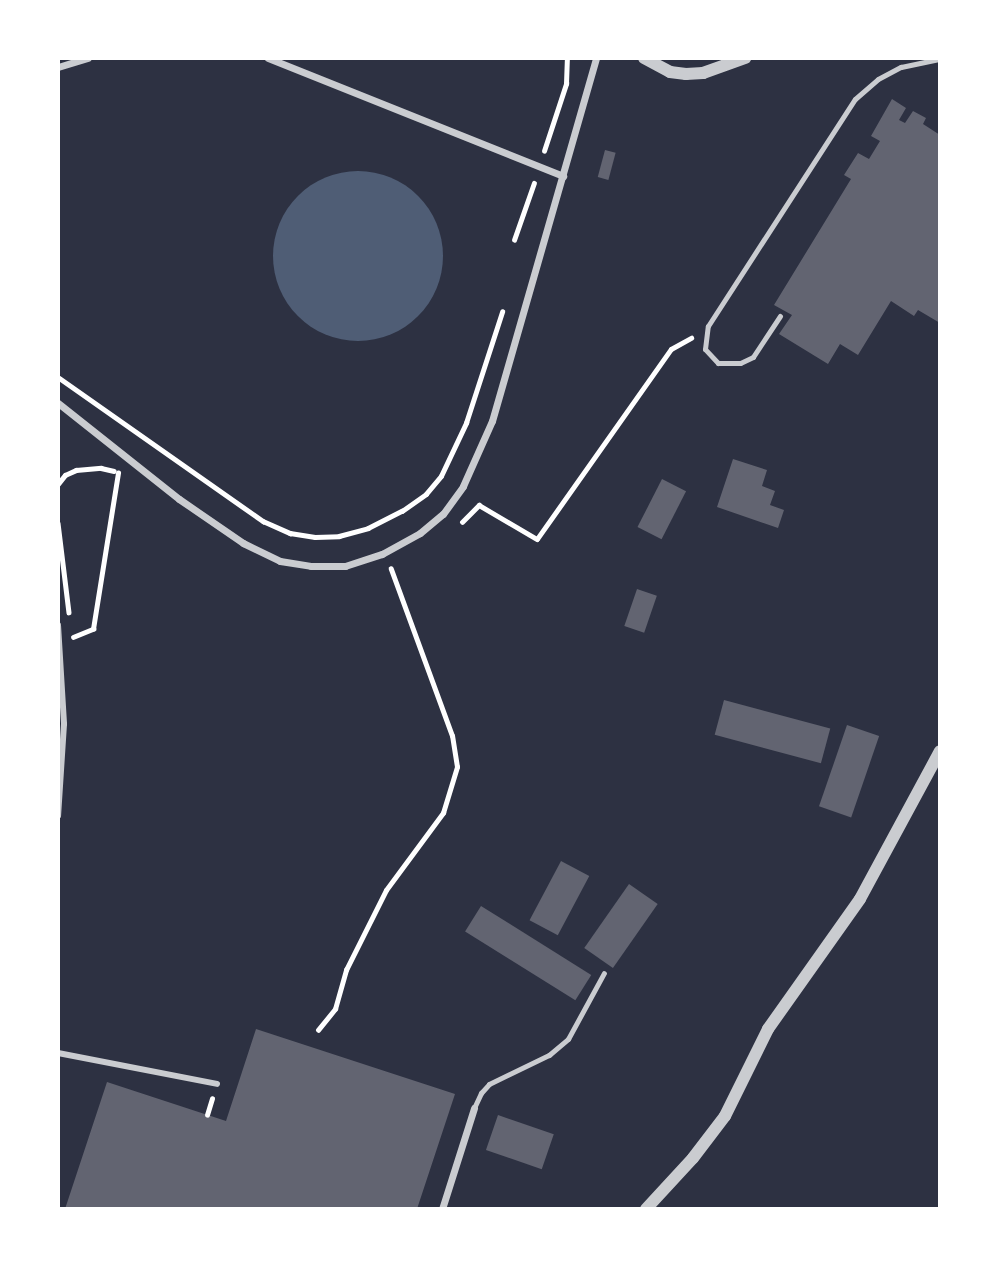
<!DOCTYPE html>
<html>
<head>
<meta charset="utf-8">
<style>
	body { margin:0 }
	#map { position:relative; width:998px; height:1267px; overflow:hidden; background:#2d3142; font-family:"Public Sans",sans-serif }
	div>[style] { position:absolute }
	.water>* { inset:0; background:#4f5d75 }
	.round { border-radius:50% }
	.building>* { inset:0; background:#626471; transform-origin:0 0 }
	.path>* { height:4.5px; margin:-2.25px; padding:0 2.25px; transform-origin:2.25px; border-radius:2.25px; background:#fff }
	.service>* { height:5px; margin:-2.5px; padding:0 2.5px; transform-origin:2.5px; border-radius:2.5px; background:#caccd0 }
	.pedestrian>* { height:6px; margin:-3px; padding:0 3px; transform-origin:3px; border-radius:3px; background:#caccd0 }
	.minor>* { height:7px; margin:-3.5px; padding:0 3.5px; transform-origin:3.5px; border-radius:3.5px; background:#caccd0 }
	.tertiary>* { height:12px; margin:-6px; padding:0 6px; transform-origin:6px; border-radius:6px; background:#caccd0 }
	span { translate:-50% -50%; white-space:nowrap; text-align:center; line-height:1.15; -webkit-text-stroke:6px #fff; paint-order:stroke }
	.frame { position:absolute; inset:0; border:60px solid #fff; pointer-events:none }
</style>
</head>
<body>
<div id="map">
	<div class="water">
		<div class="round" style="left:273px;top:171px;width:170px;height:170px"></div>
	</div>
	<div class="building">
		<div style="clip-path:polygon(892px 99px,906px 108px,899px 120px,905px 123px,913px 111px,926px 118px,923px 124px,940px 135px,940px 323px,918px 310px,914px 316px,891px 301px,858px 355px,840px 344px,828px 364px,779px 334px,792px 315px,774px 305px,851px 179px,844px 175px,858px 153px,869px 159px,880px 141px,871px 136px)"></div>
		<div style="left:605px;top:150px;width:11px;height:28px;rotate:15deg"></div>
		<div style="clip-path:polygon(733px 459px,767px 470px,762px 486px,775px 491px,770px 505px,784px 510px,778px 528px,717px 507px)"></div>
		<div style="left:662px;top:479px;width:27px;height:54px;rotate:27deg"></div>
		<div style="left:637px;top:589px;width:21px;height:39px;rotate:19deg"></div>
		<div style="left:724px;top:700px;width:110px;height:36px;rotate:15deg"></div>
		<div style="left:847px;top:725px;width:34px;height:86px;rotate:19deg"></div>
		<div style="left:561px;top:861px;width:32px;height:67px;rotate:28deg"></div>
		<div style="left:629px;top:884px;width:35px;height:78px;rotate:35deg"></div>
		<div style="left:481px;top:906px;width:130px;height:30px;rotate:32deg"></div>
		<div style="clip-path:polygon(256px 1029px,455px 1094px,417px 1209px,65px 1209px,107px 1082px,226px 1121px)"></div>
		<div style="left:498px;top:1115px;width:59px;height:37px;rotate:19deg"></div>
	</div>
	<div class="path">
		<div style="left:544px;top:151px;width:71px;rotate:-71.8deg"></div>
		<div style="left:566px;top:84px;width:26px;rotate:-88deg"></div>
		<div style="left:514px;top:240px;width:60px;rotate:-70.7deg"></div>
		<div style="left:58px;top:377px;width:251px;rotate:35.1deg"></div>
		<div style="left:263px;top:521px;width:30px;rotate:24deg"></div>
		<div style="left:290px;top:533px;width:25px;rotate:9deg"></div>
		<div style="left:315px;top:537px;width:24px;rotate:-2deg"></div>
		<div style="left:339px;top:536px;width:30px;rotate:-15deg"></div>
		<div style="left:368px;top:528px;width:38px;rotate:-27deg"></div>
		<div style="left:402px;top:511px;width:29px;rotate:-35deg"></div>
		<div style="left:426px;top:494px;width:23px;rotate:-50deg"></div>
		<div style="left:441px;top:476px;width:59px;rotate:-64.7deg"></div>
		<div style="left:466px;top:423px;width:117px;rotate:-72deg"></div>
		<div style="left:58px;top:484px;width:11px;rotate:-52deg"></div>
		<div style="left:65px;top:475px;width:12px;rotate:-24deg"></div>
		<div style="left:76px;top:470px;width:25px;rotate:-5deg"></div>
		<div style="left:101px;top:468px;width:13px;rotate:13deg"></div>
		<div style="left:462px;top:522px;width:24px;rotate:-45deg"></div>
		<div style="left:479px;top:505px;width:67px;rotate:30.4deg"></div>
		<div style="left:537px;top:539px;width:232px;rotate:-54.8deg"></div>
		<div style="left:671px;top:349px;width:23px;rotate:-29deg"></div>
		<div style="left:58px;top:523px;width:90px;rotate:83deg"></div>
		<div style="left:73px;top:637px;width:22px;rotate:-22deg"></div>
		<div style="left:93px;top:629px;width:158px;rotate:-80.9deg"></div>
		<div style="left:318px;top:1030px;width:27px;rotate:-51deg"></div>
		<div style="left:335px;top:1009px;width:41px;rotate:-74.2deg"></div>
		<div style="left:346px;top:970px;width:89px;rotate:-63.4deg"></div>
		<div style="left:386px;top:890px;width:96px;rotate:-53.5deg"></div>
		<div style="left:443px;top:813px;width:48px;rotate:-73.1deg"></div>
		<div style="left:457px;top:767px;width:31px;rotate:-99deg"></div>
		<div style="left:452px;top:736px;width:178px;rotate:-110.1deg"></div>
		<div style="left:207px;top:1115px;width:17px;rotate:-73deg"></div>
	</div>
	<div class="service">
		<div style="left:780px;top:316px;width:49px;rotate:123.4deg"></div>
		<div style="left:753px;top:357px;width:14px;rotate:155deg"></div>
		<div style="left:740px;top:363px;width:22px;rotate:180deg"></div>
		<div style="left:718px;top:363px;width:19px;rotate:-133deg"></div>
		<div style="left:705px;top:349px;width:23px;rotate:-83deg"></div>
		<div style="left:708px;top:326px;width:270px;rotate:-57.1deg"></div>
		<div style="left:855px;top:99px;width:30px;rotate:-41deg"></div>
		<div style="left:878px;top:79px;width:26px;rotate:-28deg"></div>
		<div style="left:901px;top:67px;width:40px;rotate:-12deg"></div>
		<div style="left:474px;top:1108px;width:17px;rotate:-65deg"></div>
		<div style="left:481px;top:1093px;width:12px;rotate:-48deg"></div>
		<div style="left:489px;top:1084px;width:67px;rotate:-25.8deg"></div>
		<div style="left:549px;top:1055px;width:25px;rotate:-40deg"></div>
		<div style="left:568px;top:1039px;width:75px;rotate:-61.4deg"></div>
	</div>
	<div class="pedestrian">
		<div style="left:58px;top:625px;width:99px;rotate:86.5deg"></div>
		<div style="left:64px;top:724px;width:92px;rotate:93.7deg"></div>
		<div style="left:58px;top:1053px;width:162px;rotate:11deg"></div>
	</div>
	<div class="minor">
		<div style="left:268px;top:58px;width:318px;rotate:21.8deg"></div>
		<div style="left:58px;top:67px;width:31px;rotate:-17deg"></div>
		<div style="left:58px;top:403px;width:154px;rotate:38.4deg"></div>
		<div style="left:179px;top:499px;width:78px;rotate:34.5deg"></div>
		<div style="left:243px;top:543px;width:41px;rotate:25.9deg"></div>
		<div style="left:280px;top:561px;width:31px;rotate:9deg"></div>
		<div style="left:311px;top:566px;width:34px"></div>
		<div style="left:345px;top:566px;width:39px;rotate:-18deg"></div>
		<div style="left:382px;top:554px;width:43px;rotate:-28.9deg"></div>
		<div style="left:420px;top:533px;width:30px;rotate:-40deg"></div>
		<div style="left:443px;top:514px;width:34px;rotate:-54deg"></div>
		<div style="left:463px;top:486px;width:71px;rotate:-66deg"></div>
		<div style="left:492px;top:421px;width:378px;rotate:-74deg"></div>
		<div style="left:442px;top:1209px;width:106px;rotate:-72.4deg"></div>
	</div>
	<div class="tertiary">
		<div style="left:644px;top:58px;width:30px;rotate:28deg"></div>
		<div style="left:670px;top:72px;width:16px;rotate:7deg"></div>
		<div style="left:686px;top:74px;width:17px;rotate:-3deg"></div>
		<div style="left:703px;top:73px;width:45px;rotate:-19.7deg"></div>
		<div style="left:646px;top:1209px;width:69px;rotate:-47.3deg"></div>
		<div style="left:693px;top:1158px;width:53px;rotate:-52.7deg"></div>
		<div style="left:725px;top:1116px;width:97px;rotate:-63.7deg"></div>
		<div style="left:768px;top:1029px;width:159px;rotate:-54.7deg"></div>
		<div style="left:860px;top:899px;width:168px;rotate:-61.6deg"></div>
	</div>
	<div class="frame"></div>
</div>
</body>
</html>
